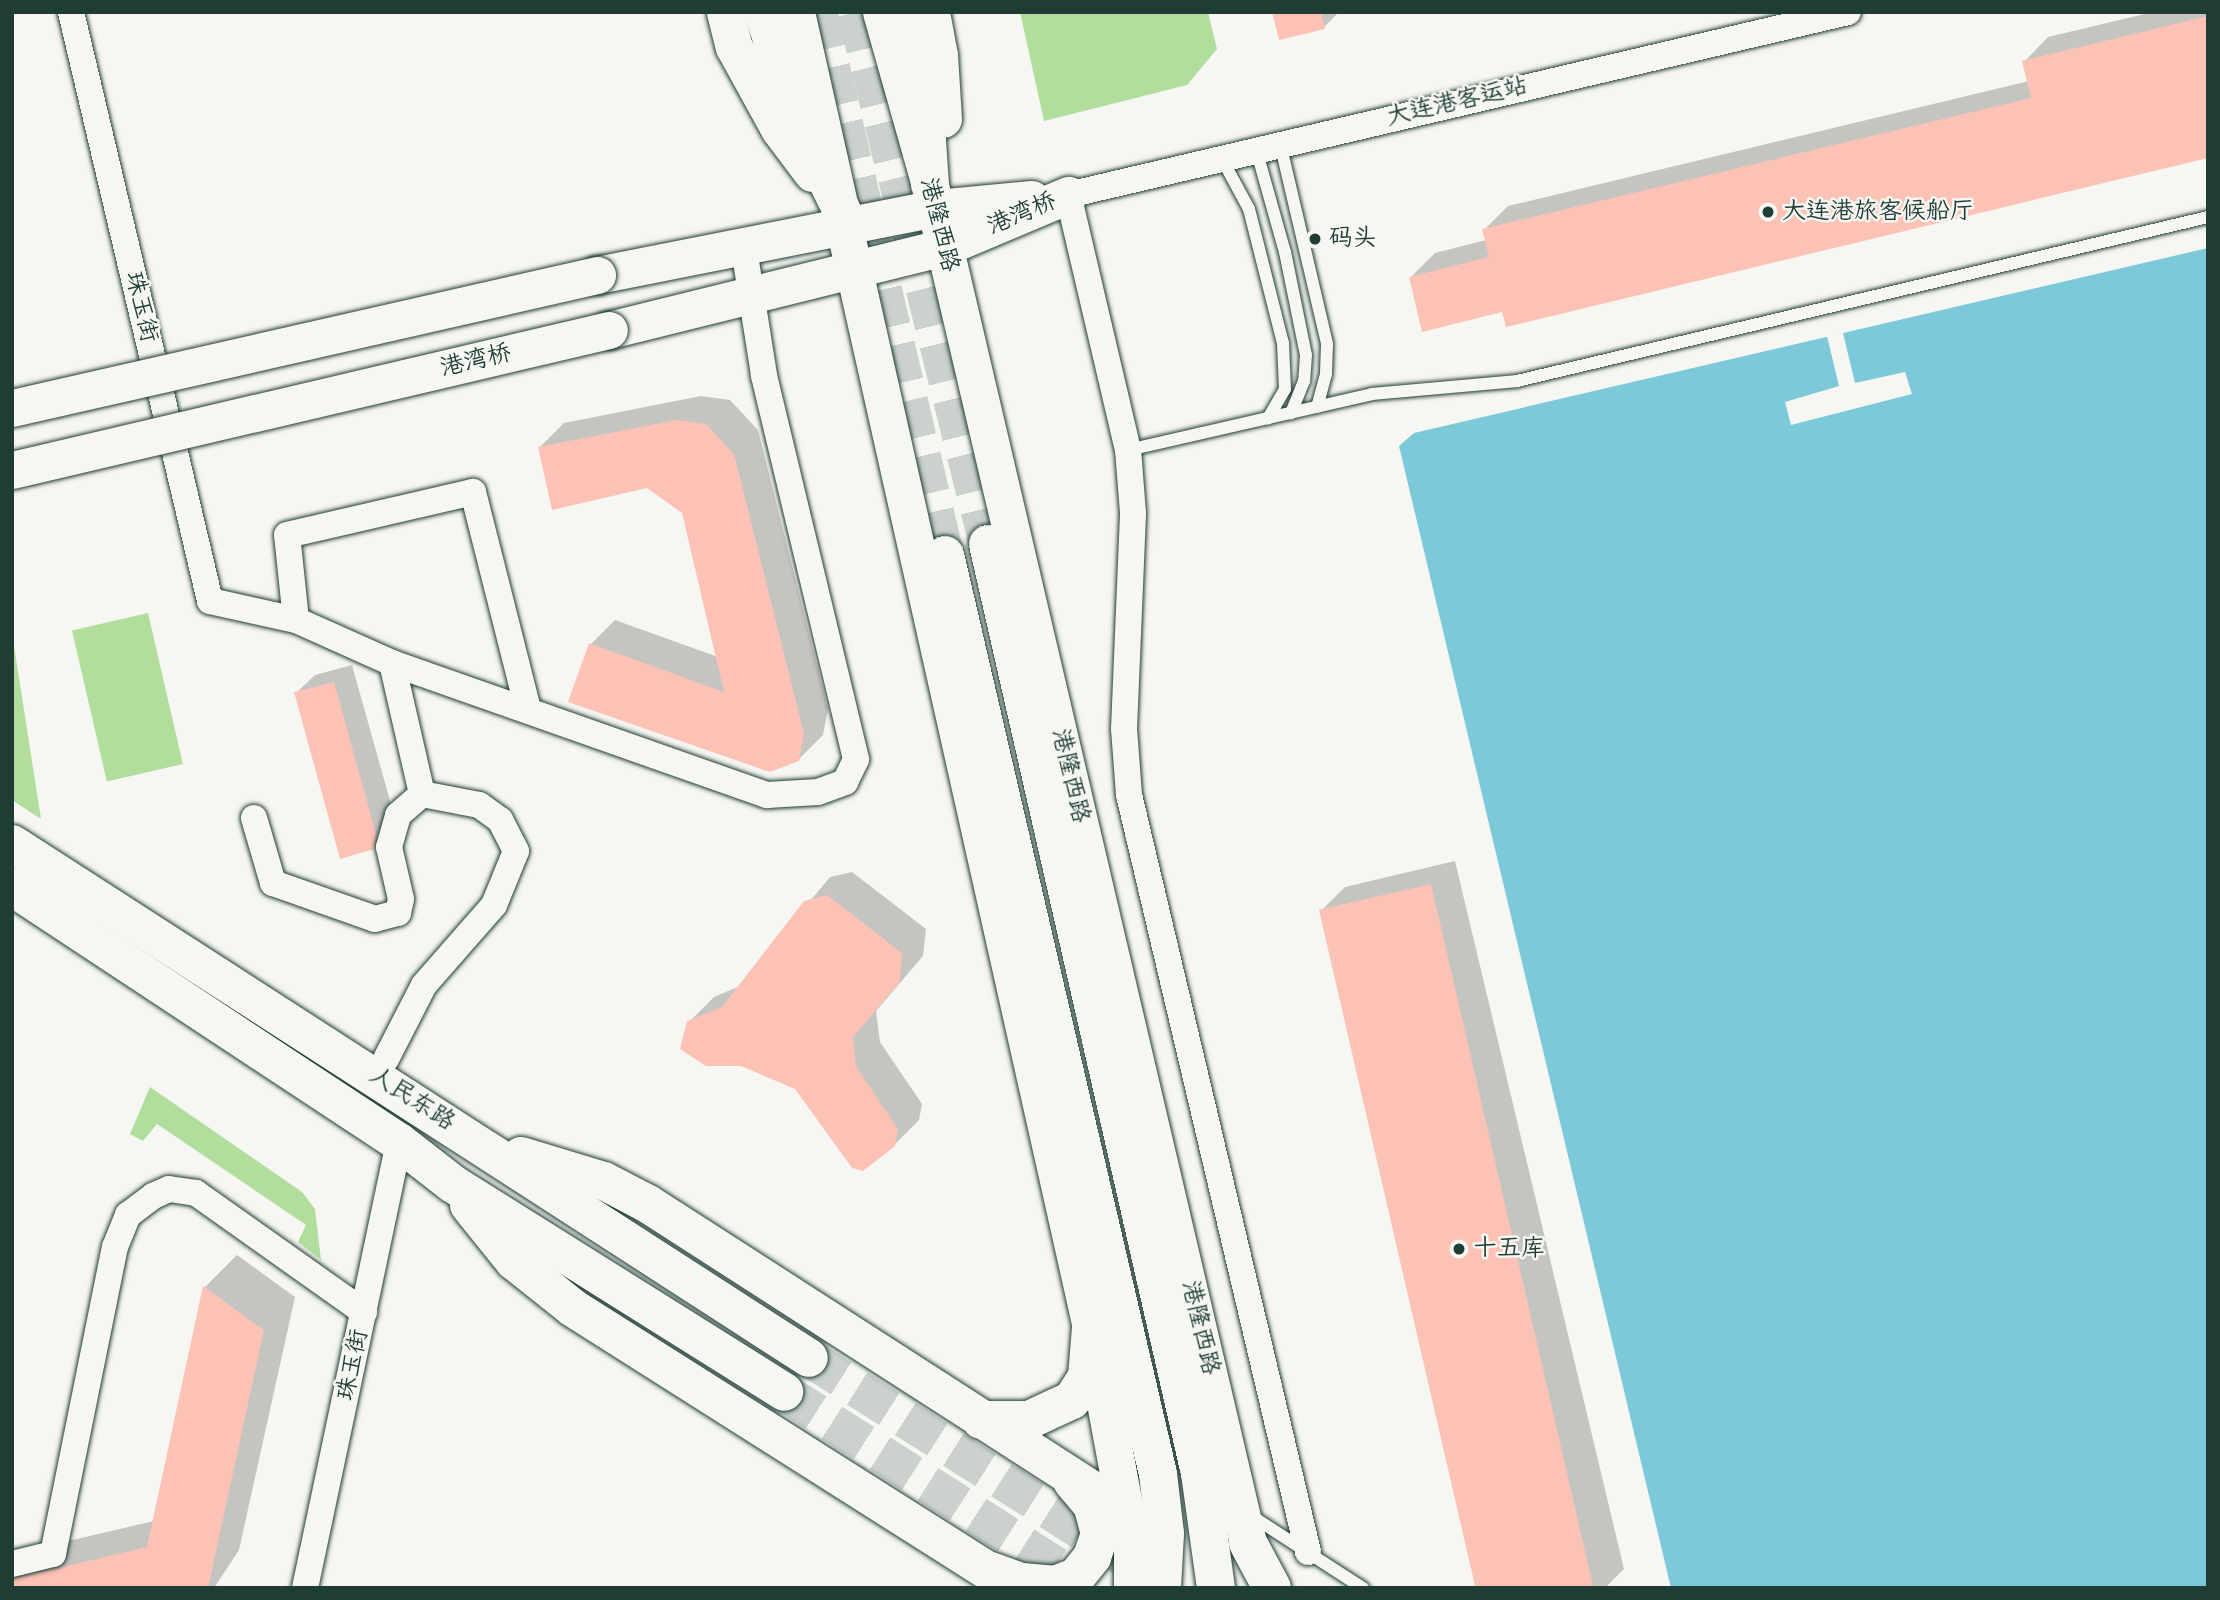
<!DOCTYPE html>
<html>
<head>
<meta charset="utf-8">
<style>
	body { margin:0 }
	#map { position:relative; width:2220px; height:1600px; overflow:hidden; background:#f6f6f2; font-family:Kalam,"LXGW WenKai TC",sans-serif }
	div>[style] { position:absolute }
	.green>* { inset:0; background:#b1de9d; transform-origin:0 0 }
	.water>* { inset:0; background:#7bc9d9 }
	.pier>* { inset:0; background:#f6f6f2 }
	.shadow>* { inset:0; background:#0003 }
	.building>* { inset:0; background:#fdc2b6; transform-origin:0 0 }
	.primary-tunnel>* { height:38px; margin-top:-19px; transform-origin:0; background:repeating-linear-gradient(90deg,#cbd1cc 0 38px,transparent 0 57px) }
	.trunk-tunnel>* { height:38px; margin-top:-19px; transform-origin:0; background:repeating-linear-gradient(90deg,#cbd1cc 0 38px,transparent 0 57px) }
	.roads { filter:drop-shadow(0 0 2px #1f3d34) drop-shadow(0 0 2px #1f3d34) }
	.service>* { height:12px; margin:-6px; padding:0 6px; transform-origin:6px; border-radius:6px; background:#f6f6f2 }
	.minor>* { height:26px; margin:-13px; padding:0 13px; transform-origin:13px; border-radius:13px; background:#f6f6f2 }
	.secondary>* { height:37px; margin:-18.5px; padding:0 18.5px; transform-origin:18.5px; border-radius:18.5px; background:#f6f6f2 }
	.primary>* { height:38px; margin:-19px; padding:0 19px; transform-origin:19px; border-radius:19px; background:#f6f6f2 }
	.trunk>* { height:38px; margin:-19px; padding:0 19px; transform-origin:19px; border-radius:19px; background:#f6f6f2 }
	.bridges { filter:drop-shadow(0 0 2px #1f3d34) drop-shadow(0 0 2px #1f3d34) }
	.secondary-bridge>* { height:37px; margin:-18.5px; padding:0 18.5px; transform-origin:18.5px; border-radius:18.5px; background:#f6f6f2 }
	.dots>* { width:19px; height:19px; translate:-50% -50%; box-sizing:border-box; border:4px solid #f6f6f2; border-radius:50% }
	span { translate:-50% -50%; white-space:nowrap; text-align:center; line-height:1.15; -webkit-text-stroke:5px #f6f6f2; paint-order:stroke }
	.street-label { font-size:24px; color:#1f3d34 }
	.poi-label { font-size:24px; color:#1f3d34 }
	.left { translate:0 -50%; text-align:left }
	.frame { position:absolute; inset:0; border:14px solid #1f3d34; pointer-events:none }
</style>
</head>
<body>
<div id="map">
	<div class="green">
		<div style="clip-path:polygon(1020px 12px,1208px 12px,1217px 49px,1187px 85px,1044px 121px)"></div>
		<div style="left:148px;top:613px;width:155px;height:78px;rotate:77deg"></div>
		<div style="clip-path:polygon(12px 633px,41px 819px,12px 800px)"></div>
		<div style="clip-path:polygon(150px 1087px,302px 1192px,315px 1209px,321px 1260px,298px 1242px,306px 1225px,157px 1124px,143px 1141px,130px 1134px)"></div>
	</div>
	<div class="water">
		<div style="clip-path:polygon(2208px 248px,2208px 1588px,1671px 1588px,1399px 446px,1414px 433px)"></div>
	</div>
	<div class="pier">
		<div style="clip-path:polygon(1843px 333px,1855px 383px,1905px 372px,1912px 394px,1791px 425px,1785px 402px,1839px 386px,1827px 336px)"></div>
	</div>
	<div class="shadow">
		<div style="clip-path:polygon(1274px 12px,1339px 12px,1324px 27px)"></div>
		<div style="clip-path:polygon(2153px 12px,2208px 12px,2208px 156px,1503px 310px,1411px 277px,1435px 253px,1486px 240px,1484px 230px,1508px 206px,2029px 81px,2024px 62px,2048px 37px)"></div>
		<div style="clip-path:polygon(701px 396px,730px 400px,758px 430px,828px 709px,823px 735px,798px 760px,591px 644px,615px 620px,718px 657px,684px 512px,648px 486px,540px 447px,564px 423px)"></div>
		<div style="clip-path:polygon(352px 665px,394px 815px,391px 829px,373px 848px,296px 693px,315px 675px)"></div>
		<div style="clip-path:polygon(1455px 861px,1624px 1569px,1605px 1588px,1483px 1588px,1321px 911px,1345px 887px)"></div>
		<div style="clip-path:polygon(852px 872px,926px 929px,923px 956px,876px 1011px,880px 1042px,922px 1104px,919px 1120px,894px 1145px,689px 1022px,714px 997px,740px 986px,830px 877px)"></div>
		<div style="clip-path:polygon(237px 1255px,295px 1297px,239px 1550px,214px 1588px,12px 1588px,12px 1554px,154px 1521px,205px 1287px)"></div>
	</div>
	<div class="building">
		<div style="clip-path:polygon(1272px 12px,1321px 12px,1325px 29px,1279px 40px)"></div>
		<div style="clip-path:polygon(2208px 16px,2208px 158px,1506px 327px,1502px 312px,1422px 332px,1409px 277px,1489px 257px,1482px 229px,2031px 98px,2022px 61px)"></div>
		<div style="clip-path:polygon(676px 420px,706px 424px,734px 454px,804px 734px,799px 761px,770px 772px,568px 702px,589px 643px,724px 692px,682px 513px,647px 488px,552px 510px,538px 447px)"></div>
		<div style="clip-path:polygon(334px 682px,376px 834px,374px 849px,340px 859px,294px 692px)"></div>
		<div style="left:1431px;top:884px;width:724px;height:115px;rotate:77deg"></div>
		<div style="clip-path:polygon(827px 895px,902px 953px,900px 982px,853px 1037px,856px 1066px,898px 1129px,895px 1146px,863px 1171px,852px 1168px,795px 1089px,741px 1066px,706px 1066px,680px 1049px,687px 1021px,722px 1007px,804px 901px)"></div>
		<div style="clip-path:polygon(203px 1286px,264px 1330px,208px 1588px,12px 1588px,12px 1579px,147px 1547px)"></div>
	</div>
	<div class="primary-tunnel">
		<div style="left:809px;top:1358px;width:373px;rotate:32.4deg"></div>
		<div style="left:784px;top:1392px;width:364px;rotate:32.6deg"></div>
	</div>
	<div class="trunk-tunnel">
		<div style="left:818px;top:12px;width:558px;rotate:76.84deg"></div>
		<div style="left:856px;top:12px;width:548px;rotate:76.07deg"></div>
	</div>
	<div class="roads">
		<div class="service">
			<div style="left:1280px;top:143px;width:206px;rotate:76.8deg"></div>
			<div style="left:1327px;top:344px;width:30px;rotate:92deg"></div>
			<div style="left:1326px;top:374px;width:34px;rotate:105deg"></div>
			<div style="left:1256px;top:149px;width:107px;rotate:74.3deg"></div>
			<div style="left:1285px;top:252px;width:105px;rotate:78.5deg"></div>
			<div style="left:1306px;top:355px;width:26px;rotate:94deg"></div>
			<div style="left:1304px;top:381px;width:35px;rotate:112deg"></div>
			<div style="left:1222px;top:159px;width:57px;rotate:61.6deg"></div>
			<div style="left:1249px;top:209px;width:138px;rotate:75.8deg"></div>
			<div style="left:1283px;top:343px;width:46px;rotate:87.5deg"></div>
			<div style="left:1285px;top:389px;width:34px;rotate:120deg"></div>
			<div style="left:1128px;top:450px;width:250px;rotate:-12.9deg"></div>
			<div style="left:1372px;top:394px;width:146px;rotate:-5.1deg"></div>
			<div style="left:1517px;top:381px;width:710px;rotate:-13.35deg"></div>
			<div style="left:1250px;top:1515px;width:135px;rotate:32.9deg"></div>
		</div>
		<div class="minor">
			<div style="left:71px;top:12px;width:605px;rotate:76.72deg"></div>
			<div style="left:210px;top:601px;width:88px;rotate:12.5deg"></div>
			<div style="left:296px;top:620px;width:105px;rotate:24.1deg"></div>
			<div style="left:392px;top:663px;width:398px;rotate:19.4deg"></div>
			<div style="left:767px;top:795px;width:51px;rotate:-3.4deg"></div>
			<div style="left:818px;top:792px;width:29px;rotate:-20deg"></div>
			<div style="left:845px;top:782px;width:25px;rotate:-64deg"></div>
			<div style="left:856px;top:759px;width:395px;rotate:-103.5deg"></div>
			<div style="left:764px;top:375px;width:134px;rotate:-99deg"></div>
			<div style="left:296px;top:620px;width:85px;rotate:-96deg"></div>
			<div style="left:287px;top:535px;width:191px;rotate:-13deg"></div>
			<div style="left:473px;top:492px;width:225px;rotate:75.8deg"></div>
			<div style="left:254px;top:818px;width:68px;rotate:73.7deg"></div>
			<div style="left:273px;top:883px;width:108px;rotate:19.4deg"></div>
			<div style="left:375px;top:919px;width:24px;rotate:-15deg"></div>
			<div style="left:398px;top:913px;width:14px;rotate:-78deg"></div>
			<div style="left:401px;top:899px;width:53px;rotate:-103deg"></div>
			<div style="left:389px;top:847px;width:33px;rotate:-74deg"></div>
			<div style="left:398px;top:815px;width:32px;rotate:-41deg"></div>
			<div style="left:386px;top:1059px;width:83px;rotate:-62.8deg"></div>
			<div style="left:424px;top:985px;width:106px;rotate:-48.8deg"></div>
			<div style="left:494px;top:905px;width:58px;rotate:-67.8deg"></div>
			<div style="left:516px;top:851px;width:35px;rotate:-117deg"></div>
			<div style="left:500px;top:820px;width:26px;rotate:-144deg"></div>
			<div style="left:479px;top:805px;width:58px;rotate:-169.1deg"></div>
			<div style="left:422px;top:794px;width:134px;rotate:-102.9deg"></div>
			<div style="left:1308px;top:1552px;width:778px;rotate:-103.3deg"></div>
			<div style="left:1129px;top:795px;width:66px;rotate:-94.3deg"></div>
			<div style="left:1124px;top:729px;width:216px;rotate:-87.6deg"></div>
			<div style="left:1133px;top:513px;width:63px;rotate:-94.5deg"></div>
			<div style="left:1128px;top:450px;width:262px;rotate:-103.2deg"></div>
			<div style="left:1068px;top:195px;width:801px;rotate:-13.2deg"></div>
			<div style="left:12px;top:1564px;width:42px;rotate:-13.7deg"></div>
			<div style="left:53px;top:1554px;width:313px;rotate:-78.6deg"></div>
			<div style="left:115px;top:1247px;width:35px;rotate:-68deg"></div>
			<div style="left:128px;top:1215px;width:31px;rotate:-37deg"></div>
			<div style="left:153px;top:1196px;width:17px;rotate:-24deg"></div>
			<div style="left:169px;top:1189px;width:27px;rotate:8deg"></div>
			<div style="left:196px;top:1193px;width:206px;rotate:35.3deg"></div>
			<div style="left:305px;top:1588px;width:456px;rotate:-78.1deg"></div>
		</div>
		<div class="secondary">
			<div style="left:725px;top:12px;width:36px;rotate:76deg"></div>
			<div style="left:734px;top:47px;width:94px;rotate:61.2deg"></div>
			<div style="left:779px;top:129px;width:55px;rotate:53.1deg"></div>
			<div style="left:796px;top:12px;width:1348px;rotate:77.36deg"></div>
			<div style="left:1091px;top:1327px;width:187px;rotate:79.5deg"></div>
			<div style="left:881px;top:12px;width:180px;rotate:74.2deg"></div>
			<div style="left:930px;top:185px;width:1395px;rotate:76.82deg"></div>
			<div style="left:931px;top:12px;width:44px;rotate:79.5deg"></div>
			<div style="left:939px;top:55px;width:64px;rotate:86.4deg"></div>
			<div style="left:597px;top:275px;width:346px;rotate:-11.2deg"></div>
			<div style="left:936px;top:208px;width:96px;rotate:-5.4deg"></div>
			<div style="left:609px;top:330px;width:346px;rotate:-13.9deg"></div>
			<div style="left:945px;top:247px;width:134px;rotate:-22.9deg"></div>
		</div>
		<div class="primary">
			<div style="left:12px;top:844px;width:948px;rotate:32.82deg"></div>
			<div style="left:12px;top:887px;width:463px;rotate:33.4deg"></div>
			<div style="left:399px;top:1142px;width:68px;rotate:37.9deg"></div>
			<div style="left:453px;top:1184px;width:391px;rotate:32.1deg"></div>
			<div style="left:521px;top:1156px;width:87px;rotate:16.8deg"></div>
			<div style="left:604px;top:1181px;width:50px;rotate:27.6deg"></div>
			<div style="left:648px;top:1204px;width:567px;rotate:32.77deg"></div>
			<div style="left:1125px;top:1511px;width:21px;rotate:67deg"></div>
			<div style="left:1133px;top:1530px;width:58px;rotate:90deg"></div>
			<div style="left:469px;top:1205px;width:72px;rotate:51.2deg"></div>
			<div style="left:514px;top:1261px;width:75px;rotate:38.5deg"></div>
			<div style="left:573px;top:1308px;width:523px;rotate:32.35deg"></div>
			<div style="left:981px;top:1420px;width:48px"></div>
			<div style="left:1029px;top:1420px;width:47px;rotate:-24.9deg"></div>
			<div style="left:1072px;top:1400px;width:27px;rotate:-57deg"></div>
			<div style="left:1087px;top:1377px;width:50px;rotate:-85.4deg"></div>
			<div style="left:1248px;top:1543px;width:51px;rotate:61.9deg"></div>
			<div style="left:991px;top:1571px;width:33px;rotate:20deg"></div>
			<div style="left:1022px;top:1582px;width:32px;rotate:5deg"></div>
			<div style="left:1054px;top:1585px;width:23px;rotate:-20deg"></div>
			<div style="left:1076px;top:1577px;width:26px;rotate:-51deg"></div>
			<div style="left:1092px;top:1557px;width:24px;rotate:-71deg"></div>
			<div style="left:1100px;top:1534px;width:30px;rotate:-105deg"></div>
			<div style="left:1092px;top:1505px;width:31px;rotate:-130deg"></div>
		</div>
		<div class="trunk">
			<div style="left:763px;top:12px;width:122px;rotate:71.9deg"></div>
			<div style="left:801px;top:128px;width:95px;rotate:63.7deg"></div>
			<div style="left:910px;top:12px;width:71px;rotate:79.5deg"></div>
			<div style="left:923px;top:82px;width:103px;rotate:86.1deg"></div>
			<div style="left:988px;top:544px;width:953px;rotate:77.15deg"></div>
			<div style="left:1200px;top:1473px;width:116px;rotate:82.1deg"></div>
			<div style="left:945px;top:555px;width:943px;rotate:76.95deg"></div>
			<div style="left:1158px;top:1474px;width:60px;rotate:83.3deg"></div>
			<div style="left:1165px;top:1534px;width:54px;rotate:93.2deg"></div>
		</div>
	</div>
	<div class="bridges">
		<div class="secondary-bridge">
			<div style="left:12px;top:408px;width:600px;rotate:-12.81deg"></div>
			<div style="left:12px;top:470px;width:613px;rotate:-13.2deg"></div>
		</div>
	</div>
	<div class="dots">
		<div style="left:1768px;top:212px;background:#1f3d34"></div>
		<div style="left:1315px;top:239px;background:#1f3d34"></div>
		<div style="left:1459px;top:1249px;background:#1f3d34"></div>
	</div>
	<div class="street-label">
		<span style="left:1457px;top:102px;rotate:-13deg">大连港客运站</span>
		<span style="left:1022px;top:214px;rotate:-23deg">港湾桥</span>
		<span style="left:939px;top:225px;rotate:76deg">港隆西路</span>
		<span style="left:141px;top:307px;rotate:77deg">珠玉街</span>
		<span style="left:476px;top:361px;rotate:-13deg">港湾桥</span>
		<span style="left:1070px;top:776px;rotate:77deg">港隆西路</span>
		<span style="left:412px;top:1099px;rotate:33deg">人民东路</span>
		<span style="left:1200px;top:1328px;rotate:77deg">港隆西路</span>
		<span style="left:353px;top:1365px;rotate:-78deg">珠玉街</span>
	</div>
	<div class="poi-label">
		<span class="left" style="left:1782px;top:212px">大连港旅客候船厅</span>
		<span class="left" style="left:1329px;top:239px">码头</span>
		<span class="left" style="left:1473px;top:1249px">十五库</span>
	</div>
	<div class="frame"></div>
</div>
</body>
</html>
